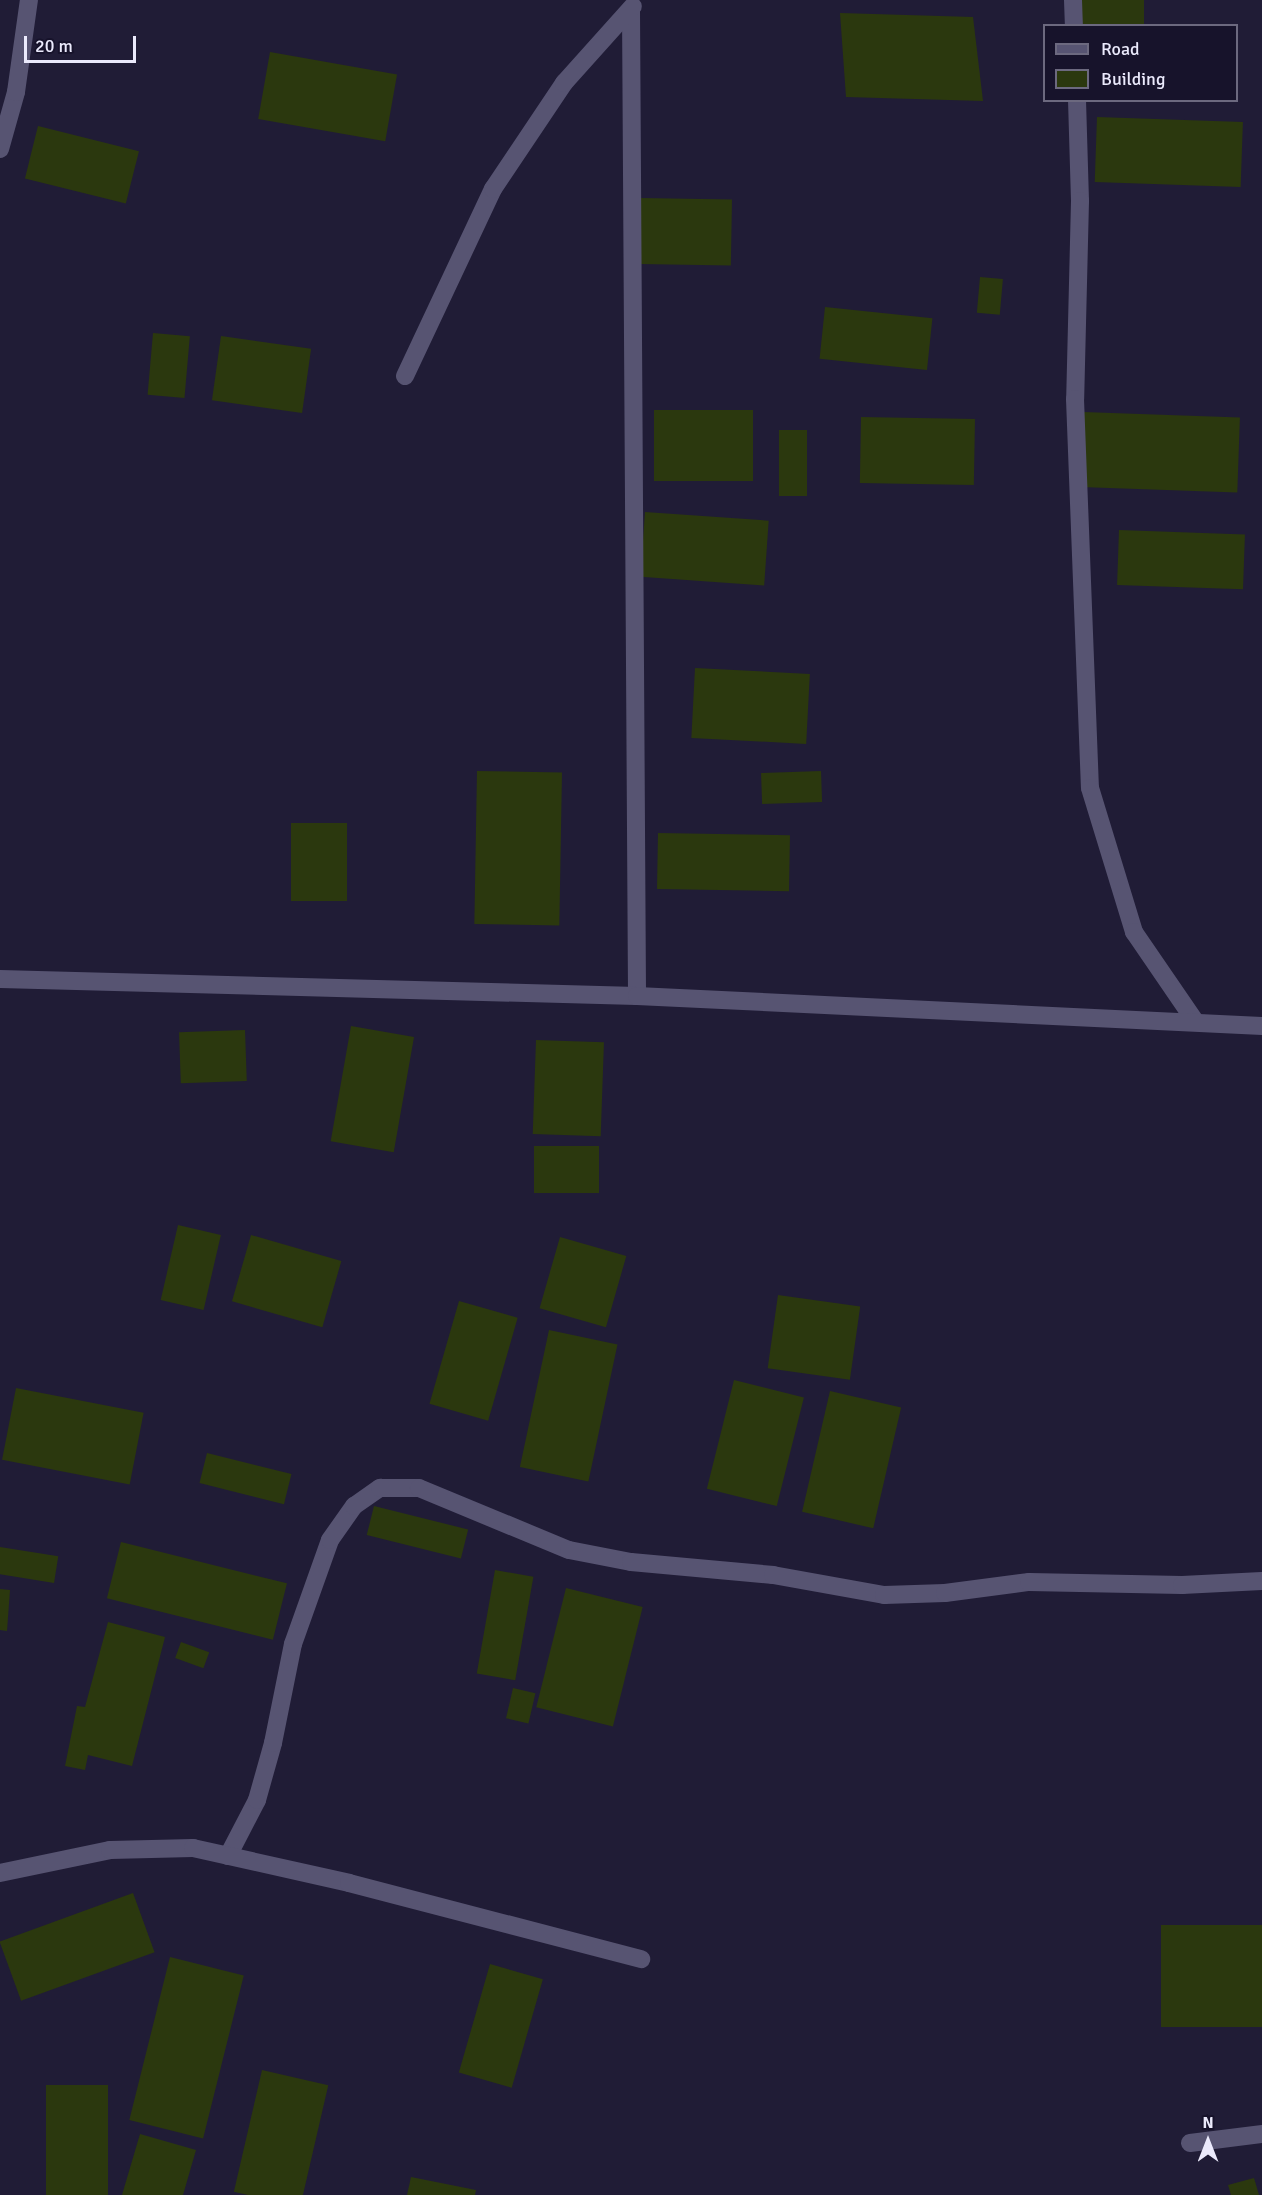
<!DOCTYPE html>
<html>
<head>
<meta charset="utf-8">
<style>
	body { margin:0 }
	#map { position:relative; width:1262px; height:2195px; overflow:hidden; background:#201c36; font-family:Signika,sans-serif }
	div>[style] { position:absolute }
	.building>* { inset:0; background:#2b380e; transform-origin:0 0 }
	.street>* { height:18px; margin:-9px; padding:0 9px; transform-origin:9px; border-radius:9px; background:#575472 }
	span { translate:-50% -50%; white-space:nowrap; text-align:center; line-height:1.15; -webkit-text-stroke:4.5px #17132b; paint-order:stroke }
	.legend { position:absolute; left:1043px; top:24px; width:195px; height:78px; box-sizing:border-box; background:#17132b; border:2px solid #6c697f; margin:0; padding:8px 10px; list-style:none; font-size:18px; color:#ebeafc }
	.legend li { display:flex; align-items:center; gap:12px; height:30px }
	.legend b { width:30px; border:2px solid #6c697f }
	.north { position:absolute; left:1178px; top:2111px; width:60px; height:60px; -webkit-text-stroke:4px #17132b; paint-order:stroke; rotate:0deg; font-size:16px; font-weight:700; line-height:24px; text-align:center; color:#ebeafc }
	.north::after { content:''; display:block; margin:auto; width:21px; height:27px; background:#ebeafc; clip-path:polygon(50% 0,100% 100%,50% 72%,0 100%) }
	.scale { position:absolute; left:24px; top:36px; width:112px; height:27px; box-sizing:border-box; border:3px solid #ebeafc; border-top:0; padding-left:8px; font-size:18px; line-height:21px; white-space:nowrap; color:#ebeafc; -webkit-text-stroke:4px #17132b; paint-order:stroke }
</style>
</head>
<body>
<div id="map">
	<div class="building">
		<div style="left:1081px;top:0;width:63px;height:26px"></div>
		<div style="clip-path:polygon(840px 13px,973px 17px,983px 101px,846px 97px)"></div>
		<div style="left:270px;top:52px;width:129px;height:68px;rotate:10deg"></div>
		<div style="left:1097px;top:117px;width:146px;height:65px;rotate:2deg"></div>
		<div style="left:38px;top:126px;width:104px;height:54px;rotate:14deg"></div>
		<div style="left:640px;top:198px;width:92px;height:66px;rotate:1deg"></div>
		<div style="left:980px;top:277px;width:23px;height:36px;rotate:5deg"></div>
		<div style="left:825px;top:307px;width:108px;height:52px;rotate:6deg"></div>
		<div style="left:153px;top:333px;width:37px;height:62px;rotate:5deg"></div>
		<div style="left:221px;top:336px;width:91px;height:65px;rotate:8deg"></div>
		<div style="left:654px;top:410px;width:99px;height:71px"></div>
		<div style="left:1083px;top:412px;width:157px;height:75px;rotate:2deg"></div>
		<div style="left:861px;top:417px;width:114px;height:66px;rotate:1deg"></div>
		<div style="left:779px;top:430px;width:28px;height:66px"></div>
		<div style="left:645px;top:512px;width:124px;height:65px;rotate:4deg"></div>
		<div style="left:1119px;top:530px;width:126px;height:55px;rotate:2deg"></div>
		<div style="left:695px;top:668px;width:115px;height:70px;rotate:3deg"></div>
		<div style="left:477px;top:771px;width:85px;height:153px;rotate:1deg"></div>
		<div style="left:821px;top:771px;width:31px;height:60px;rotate:88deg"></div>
		<div style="left:291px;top:823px;width:56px;height:78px"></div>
		<div style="left:658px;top:833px;width:132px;height:56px;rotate:1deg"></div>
		<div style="left:351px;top:1026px;width:64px;height:117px;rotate:10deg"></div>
		<div style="left:245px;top:1030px;width:51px;height:66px;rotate:88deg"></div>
		<div style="left:536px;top:1040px;width:68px;height:94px;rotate:2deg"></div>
		<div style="left:534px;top:1146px;width:65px;height:47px"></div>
		<div style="left:178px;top:1225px;width:44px;height:77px;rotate:13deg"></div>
		<div style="left:251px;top:1235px;width:94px;height:69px;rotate:16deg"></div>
		<div style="left:560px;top:1237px;width:69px;height:74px;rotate:16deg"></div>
		<div style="left:778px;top:1295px;width:83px;height:74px;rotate:8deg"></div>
		<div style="left:459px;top:1301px;width:61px;height:107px;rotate:16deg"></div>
		<div style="left:549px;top:1330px;width:70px;height:140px;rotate:12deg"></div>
		<div style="left:734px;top:1380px;width:72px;height:112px;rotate:14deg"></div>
		<div style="left:16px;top:1388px;width:130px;height:73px;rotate:11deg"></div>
		<div style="left:830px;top:1391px;width:73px;height:124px;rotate:13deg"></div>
		<div style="left:207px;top:1453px;width:87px;height:31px;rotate:14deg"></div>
		<div style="left:374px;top:1506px;width:97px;height:30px;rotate:14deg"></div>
		<div style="left:121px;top:1542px;width:171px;height:58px;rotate:14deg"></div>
		<div style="left:0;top:1547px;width:59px;height:27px;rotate:9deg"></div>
		<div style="left:495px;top:1570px;width:39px;height:105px;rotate:10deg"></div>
		<div style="left:566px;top:1588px;width:79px;height:123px;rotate:14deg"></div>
		<div style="clip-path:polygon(0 1589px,10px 1590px,7px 1631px,0 1630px)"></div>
		<div style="clip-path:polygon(108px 1622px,165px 1637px,132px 1766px,88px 1755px,85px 1770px,65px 1766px,77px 1706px,85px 1707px)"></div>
		<div style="left:181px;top:1642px;width:30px;height:17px;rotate:20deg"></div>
		<div style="left:513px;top:1688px;width:23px;height:31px;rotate:13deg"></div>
		<div style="left:133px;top:1893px;width:63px;height:142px;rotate:70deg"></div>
		<div style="left:1262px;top:1925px;width:102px;height:101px;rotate:90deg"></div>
		<div style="left:170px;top:1957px;width:76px;height:168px;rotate:14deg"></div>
		<div style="left:490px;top:1964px;width:55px;height:113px;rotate:16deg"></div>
		<div style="left:262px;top:2070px;width:68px;height:125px;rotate:13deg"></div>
		<div style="left:46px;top:2085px;width:62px;height:110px"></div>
		<div style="clip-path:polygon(140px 2134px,196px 2150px,183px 2195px,122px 2195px)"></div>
		<div style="clip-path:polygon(411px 2177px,476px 2190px,475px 2195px,407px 2195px)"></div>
		<div style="clip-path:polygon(1254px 2178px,1259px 2195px,1231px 2195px,1228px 2185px)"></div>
	</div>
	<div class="street">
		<div style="left:1073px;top:0;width:26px;rotate:88deg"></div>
		<div style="left:631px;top:10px;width:986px;rotate:89.65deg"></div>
		<div style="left:1077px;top:100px;width:101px;rotate:88.3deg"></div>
		<div style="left:1080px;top:201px;width:198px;rotate:91.4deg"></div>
		<div style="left:1075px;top:399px;width:389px;rotate:87.8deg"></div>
		<div style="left:1090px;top:788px;width:151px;rotate:73deg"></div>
		<div style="left:1134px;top:932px;width:108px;rotate:55.6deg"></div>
		<div style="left:0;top:149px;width:59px;rotate:-74.3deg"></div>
		<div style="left:16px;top:92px;width:93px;rotate:-82deg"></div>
		<div style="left:405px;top:376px;width:207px;rotate:-64.8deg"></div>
		<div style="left:493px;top:189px;width:128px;rotate:-56.2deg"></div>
		<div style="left:564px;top:83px;width:103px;rotate:-48.1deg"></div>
		<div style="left:0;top:979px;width:637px;rotate:1.53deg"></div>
		<div style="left:637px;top:996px;width:626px;rotate:2.75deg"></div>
		<div style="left:228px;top:1856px;width:63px;rotate:-62.6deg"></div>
		<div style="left:257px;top:1800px;width:59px;rotate:-74.3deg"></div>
		<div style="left:273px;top:1743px;width:101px;rotate:-78.6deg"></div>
		<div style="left:293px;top:1644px;width:110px;rotate:-70.4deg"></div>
		<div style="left:330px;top:1540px;width:42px;rotate:-54.8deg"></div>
		<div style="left:354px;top:1506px;width:32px;rotate:-35deg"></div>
		<div style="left:380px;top:1488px;width:39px"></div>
		<div style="left:419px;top:1488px;width:162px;rotate:22.5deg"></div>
		<div style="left:569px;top:1550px;width:63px;rotate:11deg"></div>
		<div style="left:631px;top:1562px;width:143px;rotate:5.2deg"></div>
		<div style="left:773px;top:1575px;width:113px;rotate:10.2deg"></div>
		<div style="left:884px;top:1595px;width:61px;rotate:-1.9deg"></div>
		<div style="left:945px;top:1593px;width:85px;rotate:-7.5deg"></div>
		<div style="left:1029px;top:1582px;width:153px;rotate:1.1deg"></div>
		<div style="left:1182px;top:1585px;width:80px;rotate:-2.9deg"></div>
		<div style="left:0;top:1873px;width:112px;rotate:-11.8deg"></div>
		<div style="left:110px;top:1850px;width:83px;rotate:-1.4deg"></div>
		<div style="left:193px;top:1848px;width:160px;rotate:12.6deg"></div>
		<div style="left:349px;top:1883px;width:302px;rotate:14.6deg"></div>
		<div style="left:1190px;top:2143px;width:73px;rotate:-7.1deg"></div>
	</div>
	<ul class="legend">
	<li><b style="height:8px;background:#575472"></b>Road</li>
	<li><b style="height:16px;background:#2b380e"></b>Building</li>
	</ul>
	<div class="north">N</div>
	<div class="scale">20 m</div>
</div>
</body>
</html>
